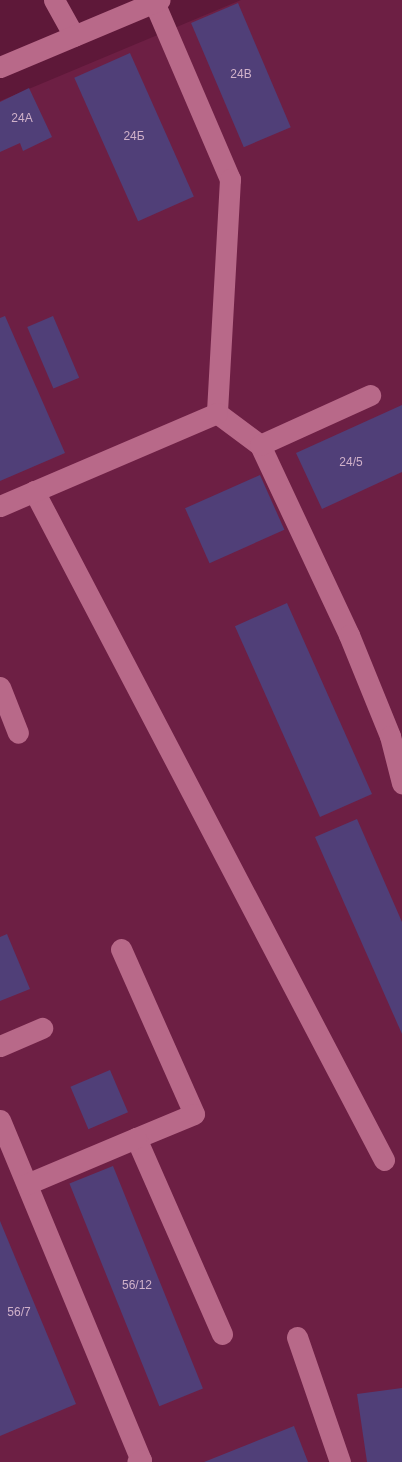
<!DOCTYPE html>
<html>
<head>
<meta charset="utf-8">
<style>
	body { margin:0 }
	#map { position:relative; width:402px; height:1462px; overflow:hidden; background:#5e1839; font-family:Helvetica,sans-serif }
	div>[style] { position:absolute }
	.built>* { inset:0; background:#6d1f44 }
	.building>* { inset:0; background:#503f78; transform-origin:0 0 }
	.minor>* { height:21px; margin:-10.5px; padding:0 10.5px; transform-origin:10.5px; border-radius:10.5px; background:#b86989 }
	span { translate:-50% -50%; white-space:nowrap; text-align:center; line-height:1.15; -webkit-text-stroke:4px #31121f; paint-order:stroke }
	.number-label { font-size:12px; color:#d0b1c9 }
	.number-label span { -webkit-text-stroke-width:0 }
</style>
</head>
<body>
<div id="map">
	<div class="built">
		<div style="clip-path:polygon(241px 0,402px 0,402px 1462px,0 1462px,0 101px)"></div>
	</div>
	<div class="building">
		<div style="left:238px;top:3px;width:135px;height:51px;rotate:67deg"></div>
		<div style="left:130px;top:53px;width:157px;height:61px;rotate:66deg"></div>
		<div style="clip-path:polygon(29px 88px,52px 137px,23px 151px,20px 143px,0 152px,0 102px)"></div>
		<div style="clip-path:polygon(5px 316px,65px 453px,0 481px,0 318px)"></div>
		<div style="left:53px;top:316px;width:67px;height:28px;rotate:67deg"></div>
		<div style="clip-path:polygon(402px 405px,402px 472px,322px 509px,296px 453px)"></div>
		<div style="left:260px;top:475px;width:60px;height:82px;rotate:66deg"></div>
		<div style="left:287px;top:603px;width:209px;height:57px;rotate:66deg"></div>
		<div style="clip-path:polygon(357px 819px,402px 922px,402px 1034px,315px 837px)"></div>
		<div style="clip-path:polygon(7px 934px,30px 989px,0 1001px,0 937px)"></div>
		<div style="left:110px;top:1070px;width:46px;height:43px;rotate:67deg"></div>
		<div style="left:113px;top:1166px;width:240px;height:47px;rotate:68deg"></div>
		<div style="clip-path:polygon(0 1221px,76px 1404px,0 1436px)"></div>
		<div style="clip-path:polygon(402px 1388px,402px 1462px,367px 1462px,357px 1394px)"></div>
		<div style="clip-path:polygon(294px 1426px,308px 1462px,204px 1462px)"></div>
	</div>
	<div class="minor">
		<div style="left:54px;top:0;width:41px;rotate:60.9deg"></div>
		<div style="left:154px;top:2px;width:193px;rotate:66.8deg"></div>
		<div style="left:230px;top:179px;width:234px;rotate:93.2deg"></div>
		<div style="left:217px;top:413px;width:54px;rotate:36.7deg"></div>
		<div style="left:260px;top:445px;width:210px;rotate:64.9deg"></div>
		<div style="left:349px;top:635px;width:109px;rotate:67.9deg"></div>
		<div style="left:390px;top:736px;width:49px;rotate:75.7deg"></div>
		<div style="left:0;top:67px;width:173px;rotate:-22.8deg"></div>
		<div style="left:260px;top:445px;width:121px;rotate:-24.4deg"></div>
		<div style="left:34px;top:491px;width:755px;rotate:62.38deg"></div>
		<div style="left:0;top:506px;width:236px;rotate:-23.2deg"></div>
		<div style="left:0;top:687px;width:49px;rotate:68.6deg"></div>
		<div style="left:121px;top:949px;width:180px;rotate:66.1deg"></div>
		<div style="left:194px;top:1114px;width:63px;rotate:157.5deg"></div>
		<div style="left:136px;top:1138px;width:214px;rotate:66.3deg"></div>
		<div style="left:0;top:1046px;width:46px;rotate:-23.2deg"></div>
		<div style="left:0;top:1120px;width:368px;rotate:67.5deg"></div>
		<div style="left:141px;top:1460px;width:4px;rotate:153deg"></div>
		<div style="left:27px;top:1184px;width:118px;rotate:-22.9deg"></div>
		<div style="left:297px;top:1337px;width:132px;rotate:71deg"></div>
	</div>
	<div class="number-label">
		<span style="left:241px;top:75px">24В</span>
		<span style="left:22px;top:119px">24А</span>
		<span style="left:134px;top:137px">24Б</span>
		<span style="left:351px;top:463px">24/5</span>
		<span style="left:137px;top:1286px">56/12</span>
		<span style="left:19px;top:1313px">56/7</span>
	</div>
</div>
</body>
</html>
